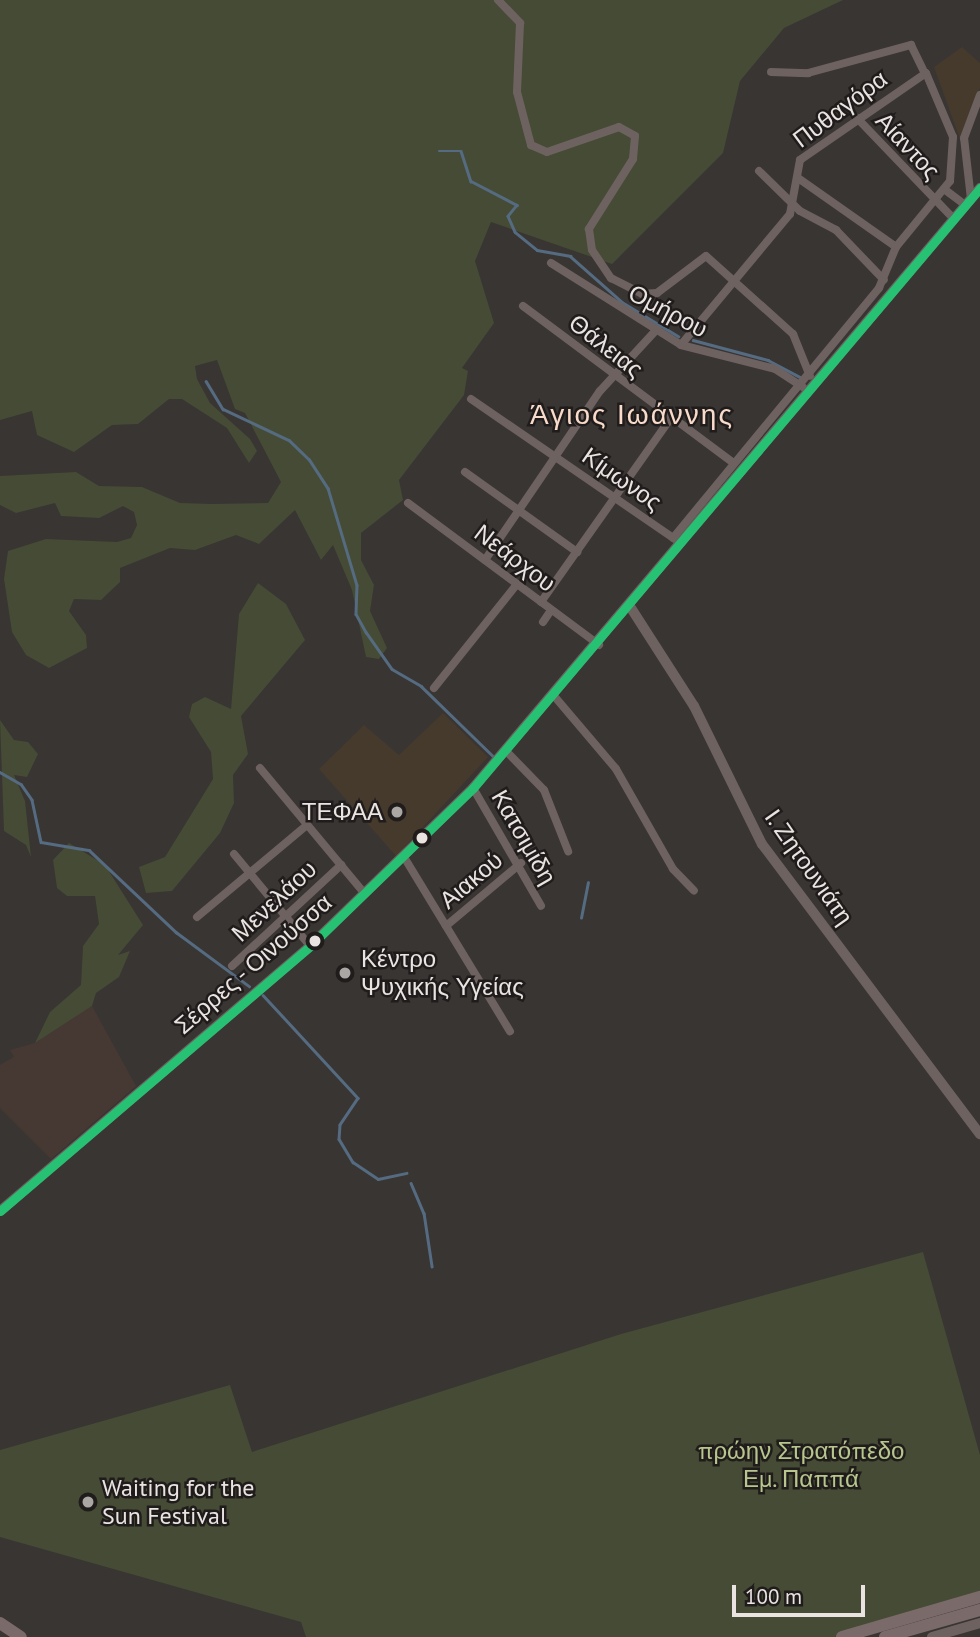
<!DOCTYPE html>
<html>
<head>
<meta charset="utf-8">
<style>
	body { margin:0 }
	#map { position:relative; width:980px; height:1637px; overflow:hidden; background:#393533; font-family:"PT Sans",sans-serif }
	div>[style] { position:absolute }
	.built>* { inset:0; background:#463933 }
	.education>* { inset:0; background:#463a2d }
	.green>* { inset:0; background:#454b34 }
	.stream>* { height:2.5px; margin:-1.25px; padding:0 1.25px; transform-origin:1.25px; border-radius:1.25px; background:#556b81 }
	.minor>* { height:8px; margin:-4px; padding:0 4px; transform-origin:4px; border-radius:4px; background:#6e6261 }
	.tertiary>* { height:10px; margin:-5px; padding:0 5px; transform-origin:5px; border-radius:5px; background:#6e6261 }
	.secondary>* { height:12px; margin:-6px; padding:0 6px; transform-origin:6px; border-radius:6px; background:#7a6b6a }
	.bus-1>* { height:9px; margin:-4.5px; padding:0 4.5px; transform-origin:4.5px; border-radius:4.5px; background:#26c172 }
	.dots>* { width:19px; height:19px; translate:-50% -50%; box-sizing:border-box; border:4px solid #201c1b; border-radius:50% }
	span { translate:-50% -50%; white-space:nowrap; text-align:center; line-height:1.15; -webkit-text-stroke:5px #201c1b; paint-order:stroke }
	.street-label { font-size:24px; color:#e9e4e2 }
	.poi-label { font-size:24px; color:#e9e4e2 }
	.right { translate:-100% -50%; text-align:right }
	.left { translate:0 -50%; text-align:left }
	.park-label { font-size:24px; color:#b7c68d }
	.quarter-label { font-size:28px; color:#f8dbca; letter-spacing:2px }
	.scale { position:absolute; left:732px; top:1585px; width:133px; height:32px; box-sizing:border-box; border:4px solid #e9e4e2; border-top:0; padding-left:9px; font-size:21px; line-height:24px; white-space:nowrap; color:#e9e4e2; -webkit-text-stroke:5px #201c1b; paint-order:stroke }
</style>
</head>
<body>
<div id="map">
	<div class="built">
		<div style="clip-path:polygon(92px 1006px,136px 1086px,51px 1159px,0 1108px,0 1065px,14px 1057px,10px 1050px,35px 1043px)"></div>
	</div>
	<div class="education">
		<div style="clip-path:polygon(962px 47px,980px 63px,980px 88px,960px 139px,934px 67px)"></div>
		<div style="clip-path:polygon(443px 713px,488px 757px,396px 856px,319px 769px,364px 725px,399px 755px)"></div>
	</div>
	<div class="green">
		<div style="clip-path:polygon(0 0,843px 0,784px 28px,740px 81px,723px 153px,612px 264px,491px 222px,475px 261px,494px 323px,462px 368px,468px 371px,464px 395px,399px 480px,403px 500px,361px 533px,361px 560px,374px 585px,370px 611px,387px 648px,379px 659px,366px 657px,352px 590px,333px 545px,321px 560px,295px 510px,259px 544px,236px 535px,195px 550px,170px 548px,120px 568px,120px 582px,101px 600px,74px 599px,69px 611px,86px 635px,87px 648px,49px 668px,26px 655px,12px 632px,4px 579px,8px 551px,46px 539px,117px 542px,131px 538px,137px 525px,134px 512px,123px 506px,99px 518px,61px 516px,55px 503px,16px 513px,0 505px,0 476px,76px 472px,99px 486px,142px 487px,180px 503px,212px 504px,268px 503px,281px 482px,245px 413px,235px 409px,217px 360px,195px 366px,197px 379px,210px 403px,250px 439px,257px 451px,249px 463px,227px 428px,182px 399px,169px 399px,138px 424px,112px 425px,74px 452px,37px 435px,32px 411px,0 420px)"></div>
		<div style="clip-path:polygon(258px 583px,286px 604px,305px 640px,241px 716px,248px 754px,233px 775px,234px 803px,220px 833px,172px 891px,146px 893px,139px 867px,165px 857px,213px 779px,211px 752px,189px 717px,192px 704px,205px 697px,231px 709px,239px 614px)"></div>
		<div style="clip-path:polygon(0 720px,14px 740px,28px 742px,38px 754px,27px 777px,14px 775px,25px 801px,31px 857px,26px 845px,4px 831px)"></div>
		<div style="clip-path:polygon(69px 843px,105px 865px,143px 925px,118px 955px,130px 951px,119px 977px,96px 993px,92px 1006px,35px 1043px,50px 1012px,81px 985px,83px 946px,99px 924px,95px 896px,67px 896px,57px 888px,53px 860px)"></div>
		<div style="clip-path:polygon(923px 1252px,980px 1455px,980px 1594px,837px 1637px,306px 1637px,301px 1622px,0 1537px,0 1450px,230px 1385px,252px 1452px,621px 1334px)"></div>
	</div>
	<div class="stream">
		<div style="left:439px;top:151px;width:22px"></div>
		<div style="left:461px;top:151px;width:32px;rotate:72deg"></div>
		<div style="left:471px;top:181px;width:52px;rotate:27.6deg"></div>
		<div style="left:517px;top:205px;width:14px;rotate:129deg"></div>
		<div style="left:508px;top:216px;width:17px;rotate:66deg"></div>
		<div style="left:515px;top:232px;width:28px;rotate:39deg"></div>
		<div style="left:537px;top:250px;width:34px;rotate:10deg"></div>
		<div style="left:570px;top:256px;width:69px;rotate:41.5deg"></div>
		<div style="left:622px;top:302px;width:66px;rotate:31.3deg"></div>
		<div style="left:693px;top:340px;width:78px;rotate:14.9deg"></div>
		<div style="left:768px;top:360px;width:36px;rotate:28deg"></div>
		<div style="left:206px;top:381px;width:33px;rotate:59deg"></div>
		<div style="left:223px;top:409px;width:73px;rotate:25.2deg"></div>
		<div style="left:289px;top:440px;width:28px;rotate:44deg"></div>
		<div style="left:309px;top:459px;width:35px;rotate:57deg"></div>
		<div style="left:328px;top:488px;width:101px;rotate:73.4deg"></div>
		<div style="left:357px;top:585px;width:29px;rotate:92deg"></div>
		<div style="left:356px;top:614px;width:21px;rotate:61deg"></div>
		<div style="left:366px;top:632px;width:45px;rotate:54.9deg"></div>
		<div style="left:392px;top:669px;width:34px;rotate:30deg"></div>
		<div style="left:421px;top:686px;width:100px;rotate:44.2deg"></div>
		<div style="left:0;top:772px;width:24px;rotate:30deg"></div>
		<div style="left:21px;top:784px;width:19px;rotate:55deg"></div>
		<div style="left:32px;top:800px;width:43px;rotate:77.9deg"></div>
		<div style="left:41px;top:842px;width:49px;rotate:9.5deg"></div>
		<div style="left:89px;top:850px;width:120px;rotate:43.3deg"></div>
		<div style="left:176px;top:932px;width:91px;rotate:36.5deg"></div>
		<div style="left:581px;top:918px;width:36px;rotate:-79deg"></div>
		<div style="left:263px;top:995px;width:140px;rotate:47.3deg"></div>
		<div style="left:358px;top:1098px;width:32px;rotate:124deg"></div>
		<div style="left:340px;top:1125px;width:14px;rotate:94deg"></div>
		<div style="left:339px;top:1139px;width:27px;rotate:59deg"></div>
		<div style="left:353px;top:1162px;width:30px;rotate:34deg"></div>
		<div style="left:378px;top:1179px;width:29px;rotate:-12deg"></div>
		<div style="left:411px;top:1183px;width:33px;rotate:67deg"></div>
		<div style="left:424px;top:1213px;width:54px;rotate:81.4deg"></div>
	</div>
	<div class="minor">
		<div style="left:498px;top:0;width:32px;rotate:46deg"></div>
		<div style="left:520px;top:23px;width:69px;rotate:92.5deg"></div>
		<div style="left:517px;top:92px;width:55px;rotate:75.2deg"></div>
		<div style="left:531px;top:145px;width:17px;rotate:24deg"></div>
		<div style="left:547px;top:152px;width:76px;rotate:-19.1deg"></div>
		<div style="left:619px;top:127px;width:18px;rotate:29deg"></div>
		<div style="left:635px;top:136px;width:23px;rotate:95deg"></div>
		<div style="left:633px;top:159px;width:83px;rotate:122.2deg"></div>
		<div style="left:589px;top:229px;width:21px;rotate:82deg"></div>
		<div style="left:592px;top:250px;width:34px;rotate:56deg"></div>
		<div style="left:611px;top:278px;width:35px;rotate:27deg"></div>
		<div style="left:642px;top:294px;width:15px;rotate:-4deg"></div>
		<div style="left:657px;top:293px;width:61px;rotate:-37.1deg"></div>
		<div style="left:706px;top:256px;width:117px;rotate:41.9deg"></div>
		<div style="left:793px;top:334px;width:45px;rotate:68deg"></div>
		<div style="left:771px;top:72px;width:37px;rotate:2deg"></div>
		<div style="left:808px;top:73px;width:107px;rotate:-15.2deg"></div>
		<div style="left:911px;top:45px;width:30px;rotate:64deg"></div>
		<div style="left:857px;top:118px;width:140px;rotate:46.2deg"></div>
		<div style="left:759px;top:171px;width:57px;rotate:44.3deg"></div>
		<div style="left:800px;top:211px;width:41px;rotate:27.8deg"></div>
		<div style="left:836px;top:230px;width:69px;rotate:46.2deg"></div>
		<div style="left:798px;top:178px;width:120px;rotate:35.1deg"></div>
		<div style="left:944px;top:189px;width:26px;rotate:37deg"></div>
		<div style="left:971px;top:199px;width:61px;rotate:-96.5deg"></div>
		<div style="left:964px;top:138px;width:46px;rotate:-69.6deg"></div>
		<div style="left:551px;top:263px;width:154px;rotate:32.2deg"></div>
		<div style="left:681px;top:345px;width:97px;rotate:14.3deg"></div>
		<div style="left:775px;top:369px;width:33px;rotate:33deg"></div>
		<div style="left:523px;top:306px;width:263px;rotate:36.7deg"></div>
		<div style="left:471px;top:399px;width:249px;rotate:34.5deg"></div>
		<div style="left:465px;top:472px;width:138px;rotate:35.5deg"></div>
		<div style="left:408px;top:503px;width:238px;rotate:36.6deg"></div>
		<div style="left:673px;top:538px;width:324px;rotate:-50.5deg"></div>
		<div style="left:879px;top:288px;width:44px;rotate:-67.5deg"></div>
		<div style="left:896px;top:247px;width:85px;rotate:-50.7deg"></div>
		<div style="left:950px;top:181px;width:44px;rotate:-86.1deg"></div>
		<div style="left:953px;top:137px;width:69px;rotate:-112.9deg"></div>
		<div style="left:926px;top:73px;width:153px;rotate:145.4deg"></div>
		<div style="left:800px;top:160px;width:55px;rotate:100.5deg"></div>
		<div style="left:790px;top:214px;width:170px;rotate:129.8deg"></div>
		<div style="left:485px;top:560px;width:204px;rotate:-55.8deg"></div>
		<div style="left:600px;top:391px;width:84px;rotate:-47.4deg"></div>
		<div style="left:541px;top:602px;width:224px;rotate:-54.8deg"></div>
		<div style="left:543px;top:622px;width:14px;rotate:-56deg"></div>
		<div style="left:434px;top:688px;width:133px;rotate:-51.4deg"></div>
		<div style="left:555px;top:697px;width:94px;rotate:49.7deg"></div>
		<div style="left:616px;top:769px;width:115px;rotate:60.3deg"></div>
		<div style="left:673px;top:869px;width:30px;rotate:46deg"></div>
		<div style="left:507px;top:752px;width:53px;rotate:45.8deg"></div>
		<div style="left:544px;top:790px;width:66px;rotate:68.5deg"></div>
		<div style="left:260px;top:768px;width:164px;rotate:50.2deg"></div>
		<div style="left:473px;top:788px;width:136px;rotate:60deg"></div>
		<div style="left:234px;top:854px;width:119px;rotate:50.4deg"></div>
		<div style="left:404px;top:857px;width:204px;rotate:58.7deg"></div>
		<div style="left:197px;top:917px;width:143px;rotate:-39.9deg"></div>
		<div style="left:446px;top:926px;width:98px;rotate:-40deg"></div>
		<div style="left:232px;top:966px;width:149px;rotate:-42.8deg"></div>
	</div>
	<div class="tertiary">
		<div style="left:631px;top:608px;width:117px;rotate:57.3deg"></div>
		<div style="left:694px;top:706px;width:154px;rotate:63.8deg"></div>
		<div style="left:762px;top:844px;width:363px;rotate:53.1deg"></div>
		<div style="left:0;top:1211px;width:408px;rotate:-40.5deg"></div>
		<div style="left:310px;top:946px;width:227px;rotate:-44.1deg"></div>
		<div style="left:473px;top:788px;width:786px;rotate:-49.8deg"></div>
		<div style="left:932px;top:1637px;width:50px;rotate:-16.3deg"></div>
	</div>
	<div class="secondary">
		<div style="left:0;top:1623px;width:25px;rotate:34deg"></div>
		<div style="left:842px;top:1637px;width:144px;rotate:-16.2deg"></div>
		<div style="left:885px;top:1637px;width:99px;rotate:-15.9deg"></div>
	</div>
	<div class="bus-1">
		<div style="left:0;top:1211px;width:408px;rotate:-40.5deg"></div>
		<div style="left:310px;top:946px;width:227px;rotate:-44.1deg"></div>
		<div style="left:473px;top:788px;width:786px;rotate:-49.8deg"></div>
	</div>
	<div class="dots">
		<div style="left:397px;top:812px;background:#aba7a5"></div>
		<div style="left:422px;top:838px;background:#e9e4e2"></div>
		<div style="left:315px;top:941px;background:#e9e4e2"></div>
		<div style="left:345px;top:973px;background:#aba7a5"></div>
		<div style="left:88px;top:1502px;background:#aba7a5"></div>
	</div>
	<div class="street-label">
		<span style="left:840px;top:109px;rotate:-37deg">Πυθαγόρα</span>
		<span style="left:908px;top:146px;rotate:47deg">Αίαντος</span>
		<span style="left:668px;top:311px;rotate:28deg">Ομήρου</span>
		<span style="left:606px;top:346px;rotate:38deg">Θάλειας</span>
		<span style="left:622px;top:479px;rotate:35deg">Κίμωνος</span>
		<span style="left:515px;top:558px;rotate:37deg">Νεάρχου</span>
		<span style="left:524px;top:837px;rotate:60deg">Κατσιμίδη</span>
		<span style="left:809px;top:867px;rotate:55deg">Ι. Ζητουνιάτη</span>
		<span style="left:471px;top:880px;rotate:-40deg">Αιακού</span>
		<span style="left:274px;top:901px;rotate:-43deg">Μενελάου</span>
		<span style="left:253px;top:964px;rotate:-41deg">Σέρρες - Οινούσσα</span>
	</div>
	<div class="poi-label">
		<span class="right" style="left:383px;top:812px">ΤΕΦΑΑ</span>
		<span class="left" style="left:361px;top:973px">Κέντρο<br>Ψυχικής Υγείας</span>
		<span class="left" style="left:102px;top:1502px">Waiting for the<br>Sun Festival</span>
	</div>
	<div class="park-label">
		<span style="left:801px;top:1465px">πρώην Στρατόπεδο<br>Εμ. Παππά</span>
	</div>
	<div class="quarter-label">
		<span style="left:632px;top:414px">Άγιος Ιωάννης</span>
	</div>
	<div class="scale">100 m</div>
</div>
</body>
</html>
